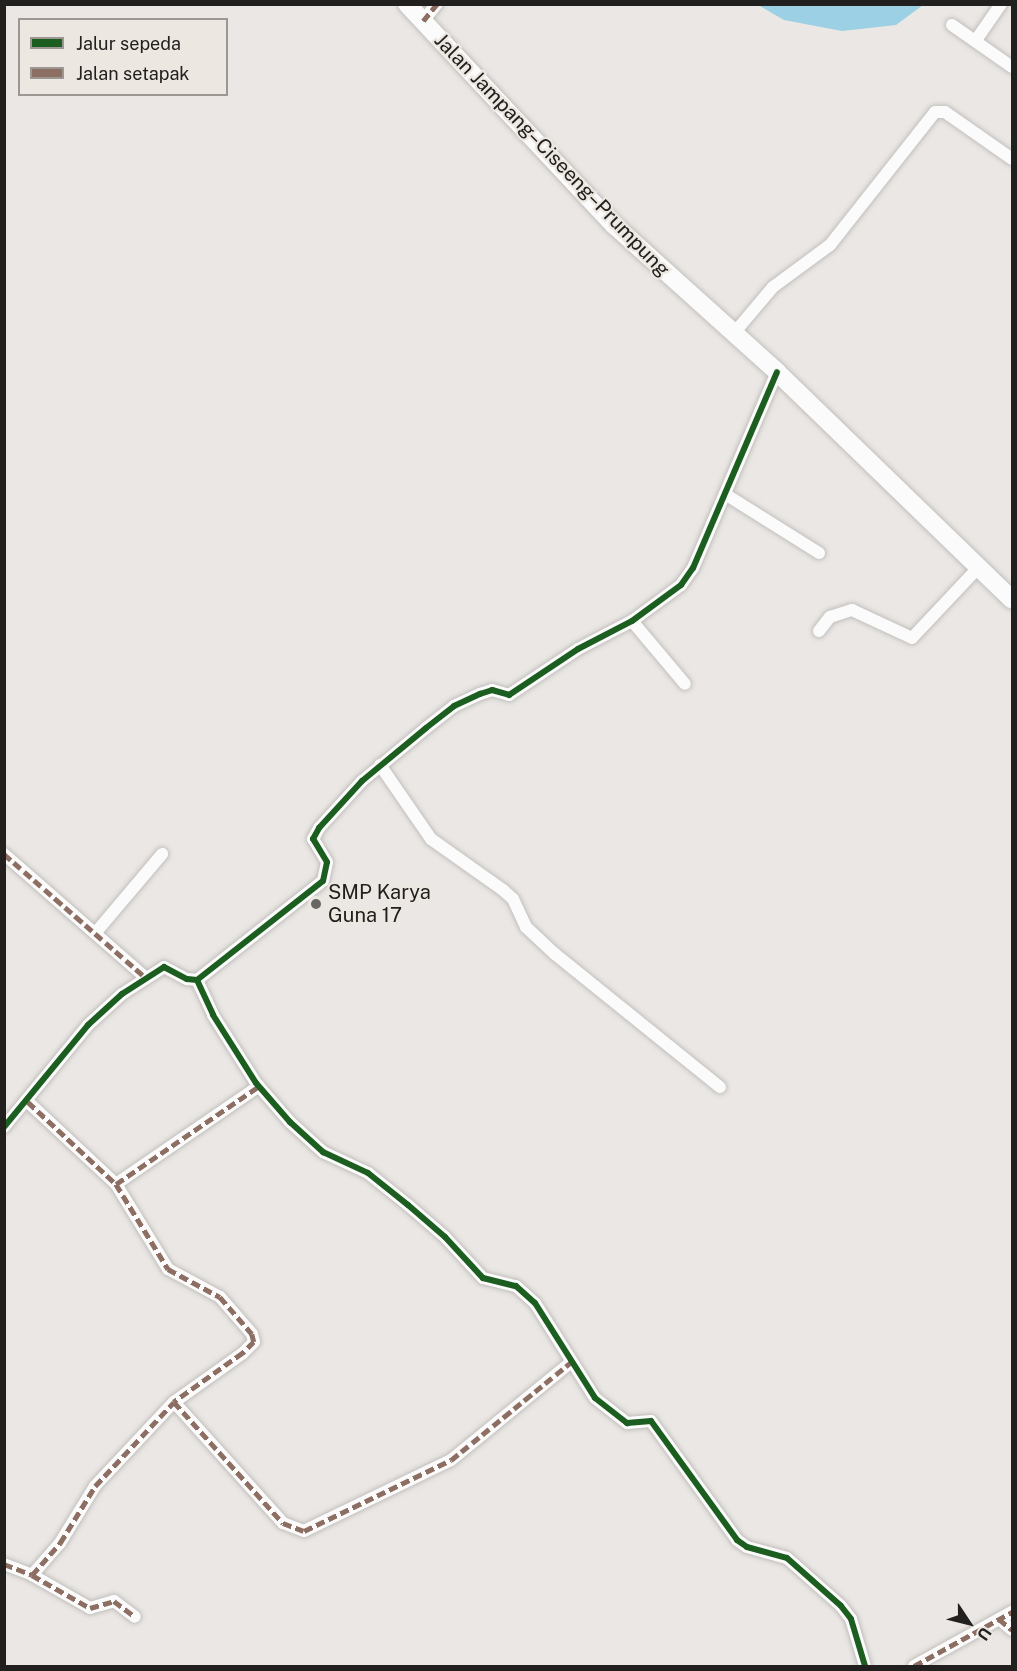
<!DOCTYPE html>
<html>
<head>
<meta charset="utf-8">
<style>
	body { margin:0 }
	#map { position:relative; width:1017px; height:1671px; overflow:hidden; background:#eae7e4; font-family:"Public Sans",sans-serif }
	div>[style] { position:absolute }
	.water>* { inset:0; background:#9bd0e5 }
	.roads { filter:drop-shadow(0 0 2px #c1bfbc) drop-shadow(0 0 2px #c1bfbc) }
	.street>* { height:12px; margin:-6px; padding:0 6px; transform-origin:6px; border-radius:6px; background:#fcfbfb }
	.primary>* { height:18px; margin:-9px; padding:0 9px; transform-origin:9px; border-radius:9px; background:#fcfbfb }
	.quiet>* { height:4.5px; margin-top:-2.25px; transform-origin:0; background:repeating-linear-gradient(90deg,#8d6e63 0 9px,transparent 0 13.5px) }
	.cycleway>* { height:6px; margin:-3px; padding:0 3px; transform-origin:3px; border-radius:3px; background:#1b5e20 }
	.dots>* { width:16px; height:16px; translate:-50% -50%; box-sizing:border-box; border:3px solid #ede7e1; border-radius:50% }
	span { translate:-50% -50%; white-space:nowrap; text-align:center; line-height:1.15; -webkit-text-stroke:4.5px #ede7e1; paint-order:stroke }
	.street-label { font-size:20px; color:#22201e }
	.poi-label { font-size:20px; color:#22201e }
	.left { translate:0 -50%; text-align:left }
	.frame { position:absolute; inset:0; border:6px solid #22201e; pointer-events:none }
	.legend { position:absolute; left:18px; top:18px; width:210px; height:78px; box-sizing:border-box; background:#ede7e1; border:2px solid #9c9793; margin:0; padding:8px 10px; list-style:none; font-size:18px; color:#22201e }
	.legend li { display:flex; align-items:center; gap:12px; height:30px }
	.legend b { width:30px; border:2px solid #9c9793 }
	.north { position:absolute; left:939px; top:1593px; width:60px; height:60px; -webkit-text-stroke:4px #ede7e1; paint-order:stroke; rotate:125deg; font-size:16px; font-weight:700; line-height:24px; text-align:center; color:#22201e }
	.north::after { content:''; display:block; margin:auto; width:21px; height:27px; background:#22201e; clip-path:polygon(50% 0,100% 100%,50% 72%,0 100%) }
</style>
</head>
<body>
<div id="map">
	<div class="water">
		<div style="clip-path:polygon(758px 5px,757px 5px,923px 5px,896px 25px,842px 31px,784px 20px)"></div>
	</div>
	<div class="roads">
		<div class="street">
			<div style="left:423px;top:21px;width:22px;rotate:-51deg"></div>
			<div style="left:952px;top:25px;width:73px;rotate:35deg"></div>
			<div style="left:976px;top:40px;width:44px;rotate:-55.2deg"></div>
			<div style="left:735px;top:332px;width:59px;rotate:-49.8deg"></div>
			<div style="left:773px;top:287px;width:71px;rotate:-36.4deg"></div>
			<div style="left:830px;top:245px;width:169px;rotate:-51.7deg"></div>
			<div style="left:935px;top:112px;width:10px"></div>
			<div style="left:945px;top:112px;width:82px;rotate:35deg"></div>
			<div style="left:725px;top:494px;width:111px;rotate:32.1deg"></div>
			<div style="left:632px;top:621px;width:82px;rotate:49.9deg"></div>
			<div style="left:819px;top:631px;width:18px;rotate:-52deg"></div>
			<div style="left:830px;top:617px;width:23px;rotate:-18deg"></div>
			<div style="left:852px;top:610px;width:66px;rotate:25deg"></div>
			<div style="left:912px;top:638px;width:98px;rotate:-46.7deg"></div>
			<div style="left:380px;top:765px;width:90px;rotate:55.4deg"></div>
			<div style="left:431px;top:839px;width:88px;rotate:35.3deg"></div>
			<div style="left:503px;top:890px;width:13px;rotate:42deg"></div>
			<div style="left:513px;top:899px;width:31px;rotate:65deg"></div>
			<div style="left:526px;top:927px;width:40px;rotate:43deg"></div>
			<div style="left:555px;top:954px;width:212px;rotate:38.9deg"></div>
			<div style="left:4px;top:854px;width:187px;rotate:41.1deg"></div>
			<div style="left:97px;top:931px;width:101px;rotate:-49.8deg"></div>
			<div style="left:197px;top:980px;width:38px;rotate:65deg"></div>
			<div style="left:213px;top:1015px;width:80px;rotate:57.7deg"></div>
			<div style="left:256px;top:1083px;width:52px;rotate:48.9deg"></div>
			<div style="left:290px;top:1122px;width:45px;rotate:42.3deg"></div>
			<div style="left:323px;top:1152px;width:50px;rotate:25deg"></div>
			<div style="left:368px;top:1173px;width:51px;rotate:38.7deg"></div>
			<div style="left:408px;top:1205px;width:49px;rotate:40.9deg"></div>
			<div style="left:445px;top:1237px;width:56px;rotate:47.2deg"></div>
			<div style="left:483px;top:1278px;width:34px;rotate:14deg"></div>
			<div style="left:516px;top:1286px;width:25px;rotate:42deg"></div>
			<div style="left:535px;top:1303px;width:112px;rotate:57.7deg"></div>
			<div style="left:595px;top:1398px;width:41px;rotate:38deg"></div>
			<div style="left:627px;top:1423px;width:24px;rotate:-5deg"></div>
			<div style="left:651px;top:1421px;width:147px;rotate:54.1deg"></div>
			<div style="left:737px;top:1540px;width:12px;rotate:35deg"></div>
			<div style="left:747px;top:1547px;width:41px;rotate:15.4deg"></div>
			<div style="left:787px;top:1558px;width:72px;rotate:41.6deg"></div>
			<div style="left:841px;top:1606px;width:16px;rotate:52deg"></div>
			<div style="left:851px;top:1619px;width:49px;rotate:73.4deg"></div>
			<div style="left:28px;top:1102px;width:120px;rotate:43deg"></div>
			<div style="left:116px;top:1184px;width:100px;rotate:58.5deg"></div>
			<div style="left:168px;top:1269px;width:59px;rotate:28.3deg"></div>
			<div style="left:220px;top:1297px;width:49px;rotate:49.1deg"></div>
			<div style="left:252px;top:1334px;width:8px;rotate:76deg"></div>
			<div style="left:254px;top:1342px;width:16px;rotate:135deg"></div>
			<div style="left:243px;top:1353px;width:85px;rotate:144.6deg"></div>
			<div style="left:4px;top:1127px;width:132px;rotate:-50.5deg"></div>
			<div style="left:88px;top:1025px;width:46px;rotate:-42.4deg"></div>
			<div style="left:122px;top:994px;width:50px;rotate:-32.7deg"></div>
			<div style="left:164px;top:967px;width:26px;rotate:28deg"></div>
			<div style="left:187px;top:979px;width:10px;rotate:6deg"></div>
			<div style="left:197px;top:980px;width:160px;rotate:-38.2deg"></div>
			<div style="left:323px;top:881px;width:19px;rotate:-78deg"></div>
			<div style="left:327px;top:862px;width:27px;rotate:-121deg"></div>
			<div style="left:313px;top:839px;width:13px;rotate:-61deg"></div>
			<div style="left:319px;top:828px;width:64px;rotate:-47.5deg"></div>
			<div style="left:362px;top:781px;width:83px;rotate:-39.6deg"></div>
			<div style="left:426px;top:728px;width:36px;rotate:-38deg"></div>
			<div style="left:454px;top:706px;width:29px;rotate:-25deg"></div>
			<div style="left:480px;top:694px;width:13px;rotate:-18deg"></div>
			<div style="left:492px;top:690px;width:18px;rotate:16deg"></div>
			<div style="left:509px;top:695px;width:83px;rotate:-33.7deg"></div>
			<div style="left:578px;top:649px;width:61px;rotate:-27.4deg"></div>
			<div style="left:632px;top:621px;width:61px;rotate:-36.3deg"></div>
			<div style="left:681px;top:585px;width:21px;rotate:-55deg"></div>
			<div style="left:693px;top:568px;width:213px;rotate:-66.8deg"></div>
			<div style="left:116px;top:1184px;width:173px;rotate:-34.4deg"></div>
			<div style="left:4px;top:1564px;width:30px;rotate:21deg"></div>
			<div style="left:32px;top:1575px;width:43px;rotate:-48.8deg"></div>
			<div style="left:60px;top:1543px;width:67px;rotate:-58.4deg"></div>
			<div style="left:95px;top:1486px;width:115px;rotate:-46.8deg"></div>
			<div style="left:174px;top:1402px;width:163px;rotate:48deg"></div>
			<div style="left:283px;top:1523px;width:22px;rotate:21deg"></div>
			<div style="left:304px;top:1531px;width:163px;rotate:-25.8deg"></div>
			<div style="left:451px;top:1460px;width:154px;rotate:-39.2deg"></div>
			<div style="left:32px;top:1575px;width:67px;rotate:29.6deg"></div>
			<div style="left:90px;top:1608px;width:25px;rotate:-16deg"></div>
			<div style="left:114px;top:1601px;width:26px;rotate:37deg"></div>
			<div style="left:999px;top:1619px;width:17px;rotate:40deg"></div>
			<div style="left:914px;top:1666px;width:112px;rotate:-28.9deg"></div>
		</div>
		<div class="primary">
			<div style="left:407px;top:4px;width:303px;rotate:46.9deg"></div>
			<div style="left:614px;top:225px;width:219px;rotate:42deg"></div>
			<div style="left:777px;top:372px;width:327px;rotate:44.1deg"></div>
		</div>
	</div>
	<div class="quiet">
		<div style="left:423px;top:21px;width:22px;rotate:-51deg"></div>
		<div style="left:4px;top:854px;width:187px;rotate:41.1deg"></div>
		<div style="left:28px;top:1102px;width:120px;rotate:43deg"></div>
		<div style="left:116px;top:1184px;width:100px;rotate:58.5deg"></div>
		<div style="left:168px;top:1269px;width:59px;rotate:28.3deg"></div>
		<div style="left:220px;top:1297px;width:49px;rotate:49.1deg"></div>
		<div style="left:252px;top:1334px;width:8px;rotate:76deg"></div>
		<div style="left:254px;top:1342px;width:16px;rotate:135deg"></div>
		<div style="left:243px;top:1353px;width:85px;rotate:144.6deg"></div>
		<div style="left:116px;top:1184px;width:173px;rotate:-34.4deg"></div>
		<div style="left:4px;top:1564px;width:30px;rotate:21deg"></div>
		<div style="left:32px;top:1575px;width:43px;rotate:-48.8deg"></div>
		<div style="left:60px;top:1543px;width:67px;rotate:-58.4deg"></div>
		<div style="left:95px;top:1486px;width:115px;rotate:-46.8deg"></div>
		<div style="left:174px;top:1402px;width:163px;rotate:48deg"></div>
		<div style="left:283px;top:1523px;width:22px;rotate:21deg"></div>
		<div style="left:304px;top:1531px;width:163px;rotate:-25.8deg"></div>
		<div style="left:451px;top:1460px;width:154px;rotate:-39.2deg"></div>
		<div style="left:32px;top:1575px;width:67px;rotate:29.6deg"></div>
		<div style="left:90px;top:1608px;width:25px;rotate:-16deg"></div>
		<div style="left:114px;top:1601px;width:26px;rotate:37deg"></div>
		<div style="left:999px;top:1619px;width:17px;rotate:40deg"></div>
		<div style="left:914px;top:1666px;width:112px;rotate:-28.9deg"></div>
	</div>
	<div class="cycleway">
		<div style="left:197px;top:980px;width:38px;rotate:65deg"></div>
		<div style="left:213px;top:1015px;width:80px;rotate:57.7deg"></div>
		<div style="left:256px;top:1083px;width:52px;rotate:48.9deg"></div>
		<div style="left:290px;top:1122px;width:45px;rotate:42.3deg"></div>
		<div style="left:323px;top:1152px;width:50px;rotate:25deg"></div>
		<div style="left:368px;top:1173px;width:51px;rotate:38.7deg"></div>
		<div style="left:408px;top:1205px;width:49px;rotate:40.9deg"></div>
		<div style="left:445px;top:1237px;width:56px;rotate:47.2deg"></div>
		<div style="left:483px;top:1278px;width:34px;rotate:14deg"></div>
		<div style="left:516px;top:1286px;width:25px;rotate:42deg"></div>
		<div style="left:535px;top:1303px;width:112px;rotate:57.7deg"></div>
		<div style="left:595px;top:1398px;width:41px;rotate:38deg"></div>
		<div style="left:627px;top:1423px;width:24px;rotate:-5deg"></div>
		<div style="left:651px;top:1421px;width:147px;rotate:54.1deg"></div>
		<div style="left:737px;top:1540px;width:12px;rotate:35deg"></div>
		<div style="left:747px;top:1547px;width:41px;rotate:15.4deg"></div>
		<div style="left:787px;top:1558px;width:72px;rotate:41.6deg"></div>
		<div style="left:841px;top:1606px;width:16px;rotate:52deg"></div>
		<div style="left:851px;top:1619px;width:49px;rotate:73.4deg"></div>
		<div style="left:4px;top:1127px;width:132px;rotate:-50.5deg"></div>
		<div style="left:88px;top:1025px;width:46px;rotate:-42.4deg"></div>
		<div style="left:122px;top:994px;width:50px;rotate:-32.7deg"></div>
		<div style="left:164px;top:967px;width:26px;rotate:28deg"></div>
		<div style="left:187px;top:979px;width:10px;rotate:6deg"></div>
		<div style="left:197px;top:980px;width:160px;rotate:-38.2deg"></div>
		<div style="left:323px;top:881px;width:19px;rotate:-78deg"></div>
		<div style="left:327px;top:862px;width:27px;rotate:-121deg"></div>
		<div style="left:313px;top:839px;width:13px;rotate:-61deg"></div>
		<div style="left:319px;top:828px;width:64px;rotate:-47.5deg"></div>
		<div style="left:362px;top:781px;width:83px;rotate:-39.6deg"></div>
		<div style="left:426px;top:728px;width:36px;rotate:-38deg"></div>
		<div style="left:454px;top:706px;width:29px;rotate:-25deg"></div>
		<div style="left:480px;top:694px;width:13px;rotate:-18deg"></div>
		<div style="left:492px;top:690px;width:18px;rotate:16deg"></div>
		<div style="left:509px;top:695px;width:83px;rotate:-33.7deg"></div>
		<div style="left:578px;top:649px;width:61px;rotate:-27.4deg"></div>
		<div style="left:632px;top:621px;width:61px;rotate:-36.3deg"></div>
		<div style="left:681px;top:585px;width:21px;rotate:-55deg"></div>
		<div style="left:693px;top:568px;width:213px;rotate:-66.8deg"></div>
	</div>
	<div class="dots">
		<div style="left:316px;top:904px;background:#686663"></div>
	</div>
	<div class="street-label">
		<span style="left:552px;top:155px;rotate:46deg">Jalan Jampang–Ciseeng–Prumpung</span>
	</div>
	<div class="poi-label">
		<span class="left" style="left:328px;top:904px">SMP Karya<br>Guna 17</span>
	</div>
	<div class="frame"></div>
	<ul class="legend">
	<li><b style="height:8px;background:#1b5e20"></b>Jalur sepeda</li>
	<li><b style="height:8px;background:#8d6e63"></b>Jalan setapak</li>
	</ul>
	<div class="north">U</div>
</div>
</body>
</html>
